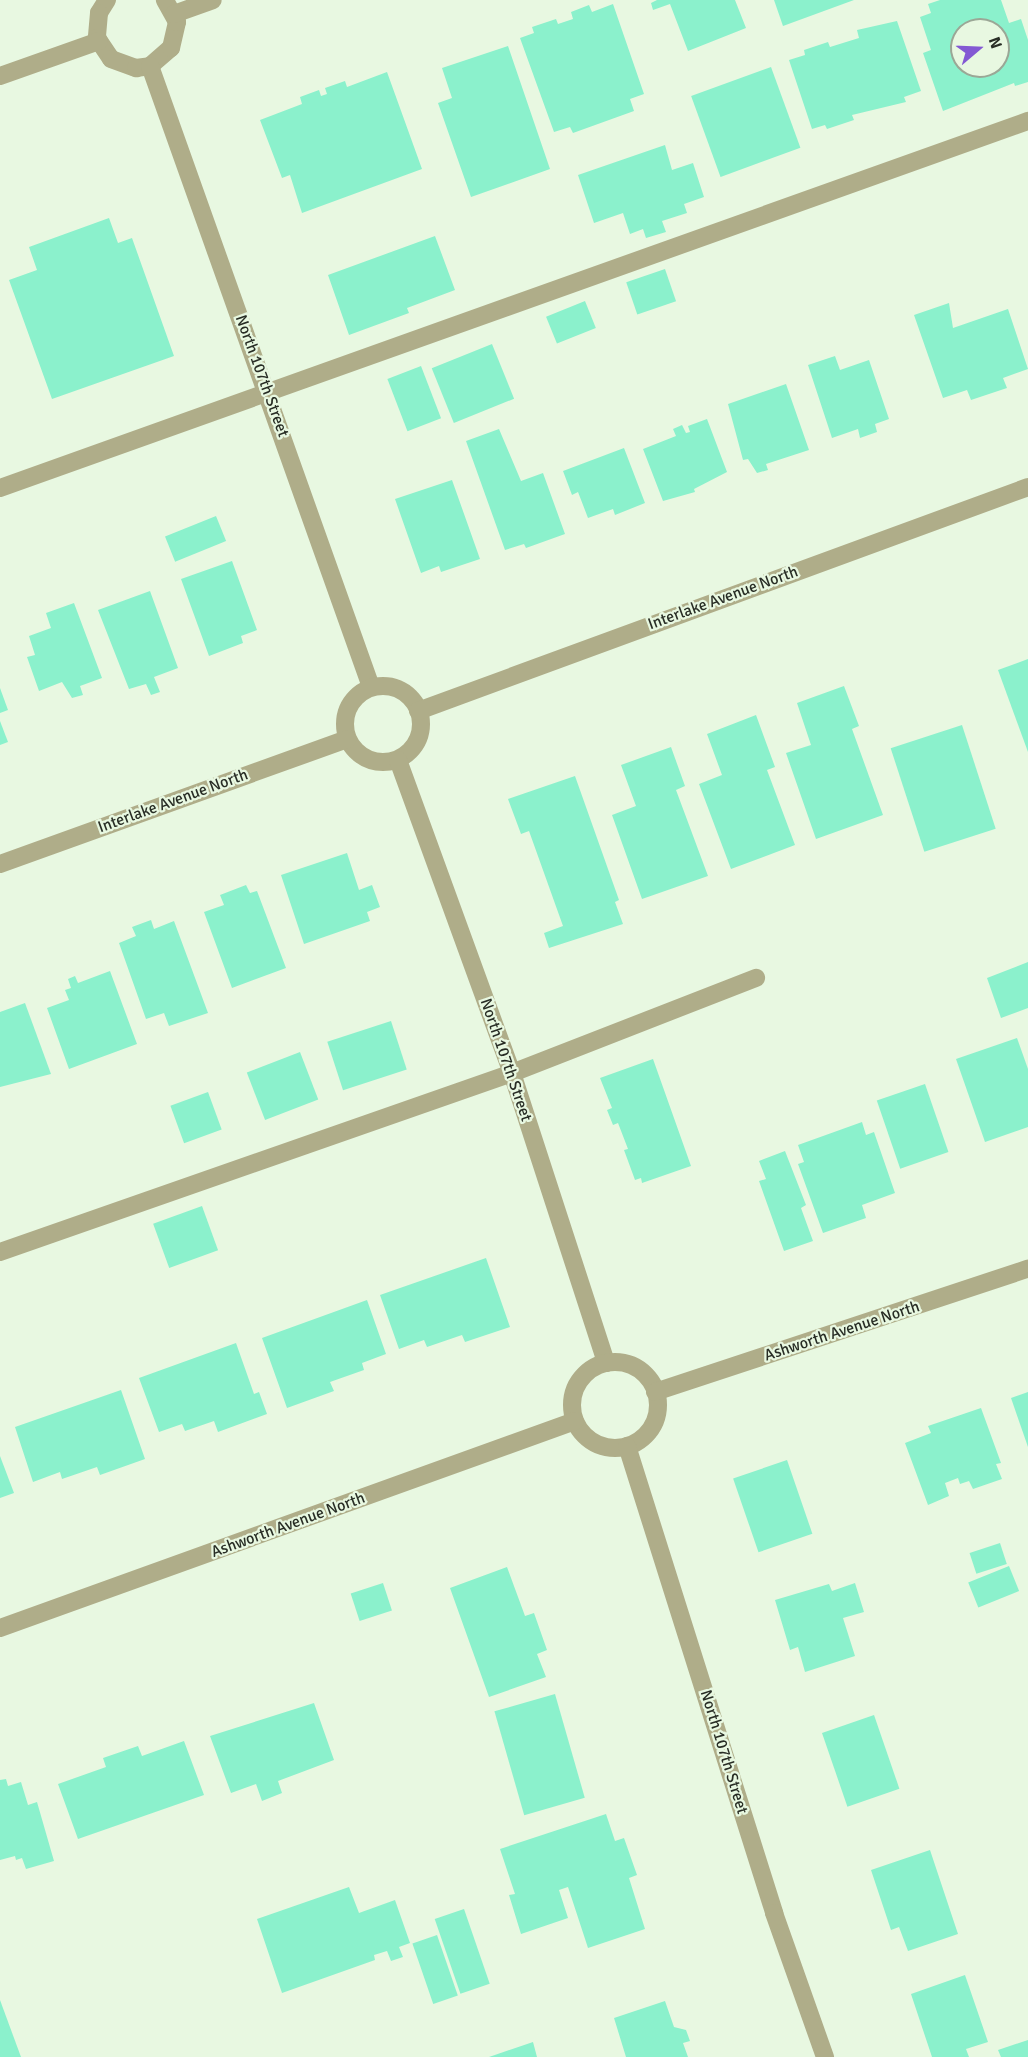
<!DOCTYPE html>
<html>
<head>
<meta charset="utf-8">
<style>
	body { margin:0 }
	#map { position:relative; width:1028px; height:2057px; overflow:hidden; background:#e8f8e1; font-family:Signika,sans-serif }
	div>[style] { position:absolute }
	.building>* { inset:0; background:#8bf1cc; transform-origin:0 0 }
	.minor>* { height:18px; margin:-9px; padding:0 9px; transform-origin:9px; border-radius:9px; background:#afad89 }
	.minor>.ring { margin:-9px; padding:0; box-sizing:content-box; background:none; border:18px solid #afad89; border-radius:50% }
	span { translate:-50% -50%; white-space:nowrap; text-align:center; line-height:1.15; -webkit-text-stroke:4.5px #e8f8e1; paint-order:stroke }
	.street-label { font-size:16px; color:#282d25 }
	.north { position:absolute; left:950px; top:18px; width:60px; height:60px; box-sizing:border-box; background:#e8f8e1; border:2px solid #9ba796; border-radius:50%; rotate:71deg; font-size:16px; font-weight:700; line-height:24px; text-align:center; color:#282d25 }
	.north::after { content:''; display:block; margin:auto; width:21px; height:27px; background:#8359d3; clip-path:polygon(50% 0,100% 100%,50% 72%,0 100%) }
</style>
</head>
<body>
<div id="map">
	<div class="building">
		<div style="clip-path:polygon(657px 0,735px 0,746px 28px,688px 51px,670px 4px,653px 10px,651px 3px)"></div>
		<div style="clip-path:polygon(774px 0,854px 0,783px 26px)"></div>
		<div style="clip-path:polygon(evenodd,940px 0,1001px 0,1009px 23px,1021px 19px,1028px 40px,1028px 82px,1015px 86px,1014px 83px,943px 111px,923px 53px,931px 50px,920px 17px,931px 13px,928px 4px,940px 0,962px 30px,998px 30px,998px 66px,962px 66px,962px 30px)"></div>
		<div style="clip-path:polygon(613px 4px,644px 94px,630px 99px,634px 111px,573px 133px,570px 127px,554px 132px,520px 38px,534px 33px,532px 27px,556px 19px,558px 24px,573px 19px,571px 12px,589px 5px,592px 12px)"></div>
		<div style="clip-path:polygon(897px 21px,921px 91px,904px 97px,906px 102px,852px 115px,854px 120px,827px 129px,825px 125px,812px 129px,789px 60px,805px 55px,804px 50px,828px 42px,830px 47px,859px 38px,857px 30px)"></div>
		<div style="clip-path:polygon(508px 46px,550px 169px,471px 197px,438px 103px,452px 98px,442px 68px)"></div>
		<div style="left:771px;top:67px;width:86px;height:85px;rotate:70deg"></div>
		<div style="clip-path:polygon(387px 72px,422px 169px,302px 213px,290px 175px,282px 178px,260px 120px,302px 104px,300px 97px,319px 90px,321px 96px,327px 94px,325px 88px,345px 81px,347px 87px)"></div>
		<div style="clip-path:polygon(665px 145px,672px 170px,693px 163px,704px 197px,684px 204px,687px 213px,662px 221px,666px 232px,646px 238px,643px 229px,630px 234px,623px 213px,594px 223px,578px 175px)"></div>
		<div style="clip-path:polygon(109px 218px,118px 243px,132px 238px,174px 356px,52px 399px,9px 280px,37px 270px,29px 247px)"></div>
		<div style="clip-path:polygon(435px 236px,455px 290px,407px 308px,409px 313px,349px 335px,328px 275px)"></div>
		<div style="left:665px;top:269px;width:34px;height:41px;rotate:71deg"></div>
		<div style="left:585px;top:301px;width:29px;height:42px;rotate:68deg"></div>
		<div style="clip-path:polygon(949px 303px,953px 328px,1008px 309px,1028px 369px,1003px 378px,1007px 388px,971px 400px,967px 390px,943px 398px,914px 315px)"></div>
		<div style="left:492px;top:344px;width:59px;height:65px;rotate:68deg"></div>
		<div style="clip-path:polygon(835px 356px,840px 370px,869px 360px,889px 419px,875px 424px,877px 432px,860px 438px,858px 429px,832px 438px,808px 365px)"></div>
		<div style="left:421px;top:366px;width:56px;height:36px;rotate:69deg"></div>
		<div style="clip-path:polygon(786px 384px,809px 450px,766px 464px,768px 470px,757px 473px,748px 459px,743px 460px,728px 404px)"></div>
		<div style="clip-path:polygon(707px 419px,727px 472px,694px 489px,695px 492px,663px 501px,643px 449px,676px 436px,673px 429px,682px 425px,686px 433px,690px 432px,688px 426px)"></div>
		<div style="clip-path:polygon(499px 429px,521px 481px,543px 473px,565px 534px,526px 548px,524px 544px,505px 550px,466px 441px)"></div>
		<div style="clip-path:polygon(624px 448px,645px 503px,615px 515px,613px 509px,588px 518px,578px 492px,572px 495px,563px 471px)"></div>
		<div style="clip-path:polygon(452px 480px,480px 559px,441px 572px,439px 566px,421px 573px,395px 499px)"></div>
		<div style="left:216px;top:516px;width:27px;height:55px;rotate:68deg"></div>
		<div style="clip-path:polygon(232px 561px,257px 630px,241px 636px,243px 643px,209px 656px,181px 579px)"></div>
		<div style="clip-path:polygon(150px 591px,178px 668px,154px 677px,160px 692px,151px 695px,146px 684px,129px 689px,98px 610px)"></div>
		<div style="clip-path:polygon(74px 603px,102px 678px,80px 686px,83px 695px,72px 698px,62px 682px,39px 691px,27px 657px,35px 655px,29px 636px,51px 628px,46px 613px)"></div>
		<div style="clip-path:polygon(1028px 659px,1028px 752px,998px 670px)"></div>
		<div style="clip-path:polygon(844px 686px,859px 726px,852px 729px,883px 815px,816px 839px,786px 753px,811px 745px,797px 703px)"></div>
		<div style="clip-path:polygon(0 688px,8px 710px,0 713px)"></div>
		<div style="clip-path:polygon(756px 715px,775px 767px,767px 770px,795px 845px,731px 869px,699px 784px,722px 775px,707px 734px)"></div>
		<div style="clip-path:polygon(0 721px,8px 742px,0 745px)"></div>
		<div style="left:962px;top:725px;width:109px;height:75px;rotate:72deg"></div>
		<div style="clip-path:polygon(671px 747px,685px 786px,676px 790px,708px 876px,642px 899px,612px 815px,636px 806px,621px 765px)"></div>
		<div style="clip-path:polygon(575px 776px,619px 900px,615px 902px,623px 924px,549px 948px,544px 933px,563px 926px,529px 831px,521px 834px,508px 799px)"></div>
		<div style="clip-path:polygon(347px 853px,359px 890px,372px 885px,380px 907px,367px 912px,370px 921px,304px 944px,281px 875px)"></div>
		<div style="clip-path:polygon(246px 885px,250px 893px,257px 891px,286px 968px,232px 988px,204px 912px,224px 905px,220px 895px)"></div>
		<div style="clip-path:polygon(151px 920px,154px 929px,174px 921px,208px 1013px,169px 1026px,164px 1013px,146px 1019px,119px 943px,136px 936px,132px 927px)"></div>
		<div style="clip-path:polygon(1028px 962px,1028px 1008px,1001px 1018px,987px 978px)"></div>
		<div style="clip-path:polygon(110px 971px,137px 1044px,69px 1069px,47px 1008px,69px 1000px,65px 990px,71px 988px,68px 979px,75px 976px,78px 983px)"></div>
		<div style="clip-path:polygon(25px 1003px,51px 1074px,0 1087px,0 1012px)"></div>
		<div style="left:391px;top:1021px;width:51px;height:67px;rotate:72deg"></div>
		<div style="clip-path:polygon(1017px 1038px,1028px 1069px,1028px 1127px,985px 1142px,956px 1059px)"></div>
		<div style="left:300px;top:1052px;width:51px;height:57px;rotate:69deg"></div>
		<div style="clip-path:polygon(653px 1059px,691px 1166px,642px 1183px,641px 1178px,635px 1180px,624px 1150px,628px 1149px,618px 1123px,613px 1125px,607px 1110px,612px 1108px,600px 1078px)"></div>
		<div style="left:925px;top:1084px;width:72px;height:51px;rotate:71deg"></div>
		<div style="left:208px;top:1092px;width:40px;height:40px;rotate:70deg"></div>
		<div style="clip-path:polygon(862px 1122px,866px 1135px,874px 1132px,895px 1193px,862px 1205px,866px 1218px,823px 1233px,798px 1164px,804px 1162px,798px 1145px)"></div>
		<div style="clip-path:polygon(785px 1151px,806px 1205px,801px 1208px,813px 1241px,784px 1251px,759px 1181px,766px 1179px,759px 1161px)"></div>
		<div style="left:202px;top:1206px;width:47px;height:52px;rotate:70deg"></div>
		<div style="clip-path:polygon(486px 1258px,510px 1327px,465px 1342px,462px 1335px,427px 1347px,424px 1340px,399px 1349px,380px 1295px)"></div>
		<div style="clip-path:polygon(367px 1300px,386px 1354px,362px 1363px,364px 1370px,330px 1382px,334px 1391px,287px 1408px,262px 1338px)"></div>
		<div style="clip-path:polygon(236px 1343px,254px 1394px,259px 1392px,267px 1414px,218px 1432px,214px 1421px,185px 1431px,182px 1424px,159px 1432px,139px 1378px)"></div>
		<div style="clip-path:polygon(121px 1390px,145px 1459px,100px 1475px,97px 1467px,62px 1479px,60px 1472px,33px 1482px,15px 1427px)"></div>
		<div style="clip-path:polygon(1028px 1392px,1028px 1447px,1011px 1398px)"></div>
		<div style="clip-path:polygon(981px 1408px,1001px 1463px,996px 1464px,1002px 1479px,973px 1489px,969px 1481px,960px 1484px,958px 1478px,945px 1483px,949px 1496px,928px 1505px,905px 1443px,931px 1433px,928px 1426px)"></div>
		<div style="clip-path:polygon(0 1456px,14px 1493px,0 1498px)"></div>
		<div style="left:787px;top:1460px;width:78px;height:57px;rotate:71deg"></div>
		<div style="left:1000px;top:1543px;width:22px;height:32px;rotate:72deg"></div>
		<div style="left:1009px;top:1566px;width:27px;height:44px;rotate:68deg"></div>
		<div style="clip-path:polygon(507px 1567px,525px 1616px,534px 1613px,547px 1650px,537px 1654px,546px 1677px,489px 1697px,450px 1588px)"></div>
		<div style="left:383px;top:1583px;width:29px;height:34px;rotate:72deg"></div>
		<div style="clip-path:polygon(855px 1583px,864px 1612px,843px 1618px,855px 1656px,805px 1672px,798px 1647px,790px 1650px,775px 1600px,829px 1584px,832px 1591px)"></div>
		<div style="left:555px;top:1694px;width:108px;height:63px;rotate:74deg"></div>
		<div style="clip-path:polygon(314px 1703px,334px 1760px,278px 1781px,282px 1793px,262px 1801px,256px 1784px,231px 1793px,210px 1736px)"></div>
		<div style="left:874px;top:1715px;width:78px;height:55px;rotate:71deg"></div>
		<div style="clip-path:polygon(184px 1741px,204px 1795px,78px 1839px,58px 1784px,106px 1767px,103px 1758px,138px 1746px,142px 1756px)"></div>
		<div style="clip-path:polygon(6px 1779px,8px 1786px,21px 1782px,28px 1805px,37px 1802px,54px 1861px,26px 1869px,22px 1858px,16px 1860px,15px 1856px,0 1860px,0 1780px)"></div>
		<div style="clip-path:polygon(606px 1814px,615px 1841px,624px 1838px,637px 1875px,629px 1878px,645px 1929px,588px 1948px,568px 1887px,559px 1890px,568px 1918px,521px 1934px,509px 1895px,515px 1894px,500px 1849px)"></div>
		<div style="clip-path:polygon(930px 1850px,958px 1934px,908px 1951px,899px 1927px,891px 1930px,871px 1870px)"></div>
		<div style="clip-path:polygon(349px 1887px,359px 1913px,395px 1900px,410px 1943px,399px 1947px,403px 1957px,391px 1961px,387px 1951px,374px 1955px,375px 1960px,282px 1993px,257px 1919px)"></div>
		<div style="left:464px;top:1909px;width:79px;height:31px;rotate:71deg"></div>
		<div style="left:437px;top:1935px;width:64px;height:26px;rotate:71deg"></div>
		<div style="clip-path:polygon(965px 1975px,988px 2042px,966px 2049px,969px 2057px,932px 2057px,911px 1994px)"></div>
		<div style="clip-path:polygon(0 2000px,21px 2057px,0 2057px)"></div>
		<div style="clip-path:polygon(665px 2001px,674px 2027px,686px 2030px,690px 2041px,683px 2043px,688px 2057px,626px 2057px,614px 2018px)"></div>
		<div style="clip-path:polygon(1028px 2040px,1028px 2057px,1001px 2057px,998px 2050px)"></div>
		<div style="clip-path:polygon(533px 2042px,537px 2057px,489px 2057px)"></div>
	</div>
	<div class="minor">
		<div style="left:107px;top:0;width:15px;rotate:122deg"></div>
		<div style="left:99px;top:13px;width:25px;rotate:95deg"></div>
		<div style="left:97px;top:38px;width:25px;rotate:56deg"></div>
		<div style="left:111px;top:59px;width:27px;rotate:20deg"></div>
		<div style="left:136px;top:68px;width:14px;rotate:-8deg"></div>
		<div style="left:150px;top:66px;width:28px;rotate:-41deg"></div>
		<div style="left:171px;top:48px;width:27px;rotate:-77deg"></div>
		<div style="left:177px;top:22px;width:25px;rotate:-119deg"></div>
		<div style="left:174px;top:14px;width:41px;rotate:-19.7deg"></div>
		<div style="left:150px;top:66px;width:659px;rotate:70.41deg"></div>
		<div style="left:0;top:76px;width:105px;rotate:-19.5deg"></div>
		<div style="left:0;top:488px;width:1092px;rotate:-19.65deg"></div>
		<div class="ring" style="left:345px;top:686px;width:58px;height:58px"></div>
		<div style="left:418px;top:711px;width:650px;rotate:-20.16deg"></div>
		<div style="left:398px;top:760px;width:333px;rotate:70deg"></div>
		<div style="left:512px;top:1073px;width:305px;rotate:72deg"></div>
		<div style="left:0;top:864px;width:369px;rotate:-19.8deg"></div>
		<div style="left:0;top:1252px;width:542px;rotate:-19.27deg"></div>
		<div style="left:512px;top:1073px;width:262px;rotate:-21.3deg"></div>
		<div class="ring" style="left:572px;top:1362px;width:68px;height:68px"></div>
		<div style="left:655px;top:1392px;width:393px;rotate:-18.3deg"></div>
		<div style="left:627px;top:1446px;width:490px;rotate:72.5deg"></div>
		<div style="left:774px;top:1913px;width:153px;rotate:70.5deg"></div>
		<div style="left:0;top:1628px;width:611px;rotate:-19.8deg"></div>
	</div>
	<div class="street-label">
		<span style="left:262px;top:376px;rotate:70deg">North 107th Street</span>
		<span style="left:723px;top:598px;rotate:-20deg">Interlake Avenue North</span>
		<span style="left:173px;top:801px;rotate:-20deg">Interlake Avenue North</span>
		<span style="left:506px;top:1060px;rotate:71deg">North 107th Street</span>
		<span style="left:842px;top:1331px;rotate:-18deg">Ashworth Avenue North</span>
		<span style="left:288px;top:1525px;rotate:-20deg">Ashworth Avenue North</span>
		<span style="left:724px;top:1752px;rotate:73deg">North 107th Street</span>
	</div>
	<div class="north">N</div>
</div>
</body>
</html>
